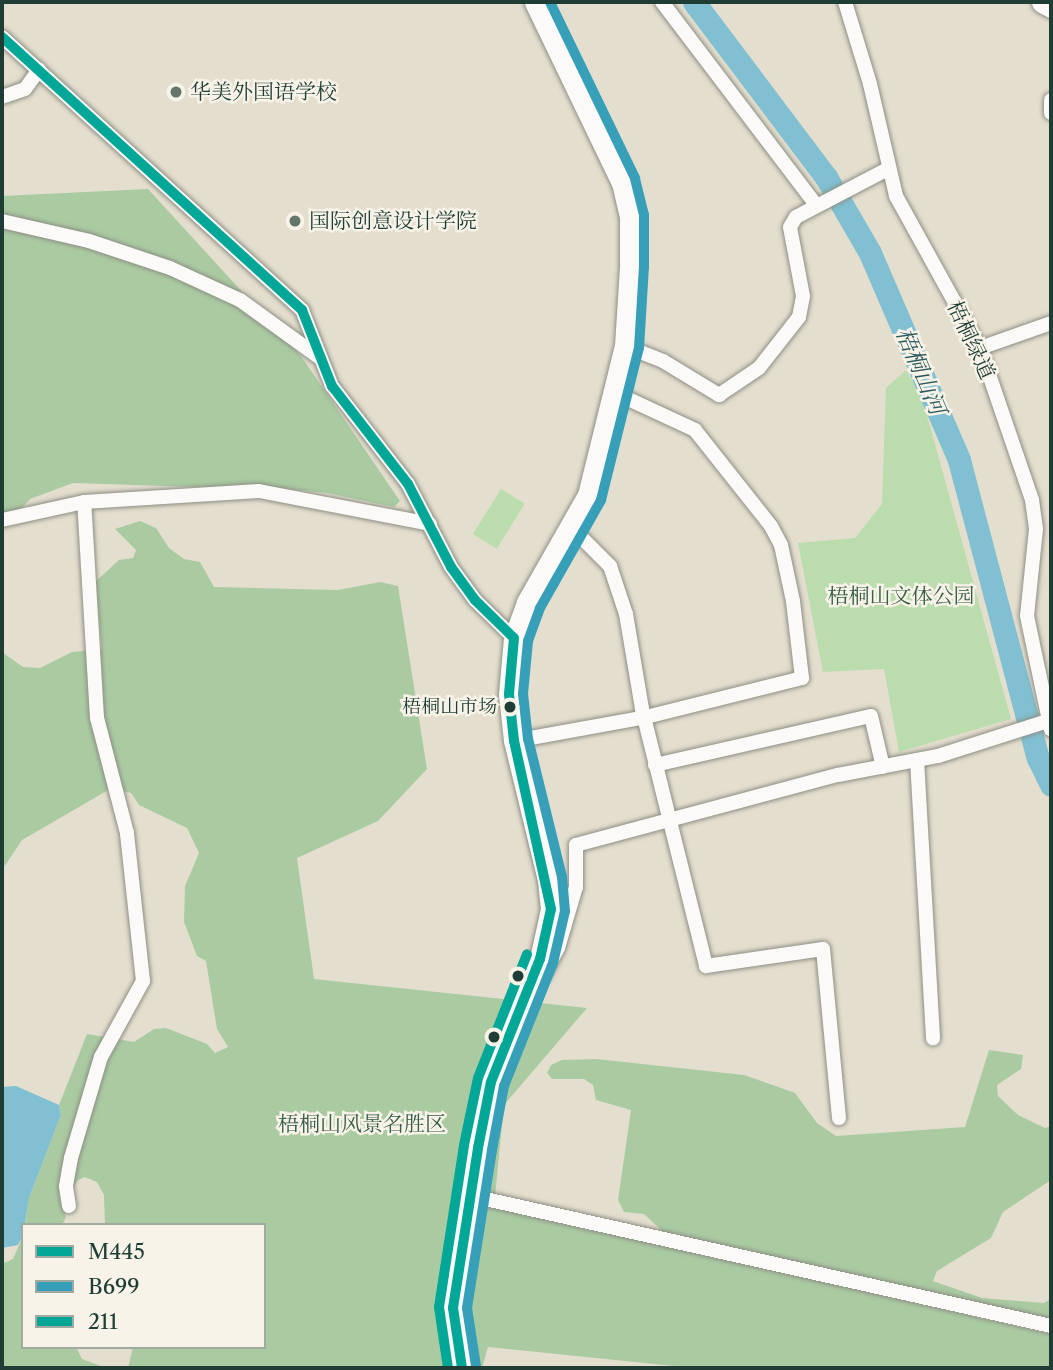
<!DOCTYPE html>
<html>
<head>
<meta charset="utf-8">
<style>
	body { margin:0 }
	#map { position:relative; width:1053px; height:1370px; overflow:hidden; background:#e4dece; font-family:"Libre Caslon Text","Noto Serif SC",serif }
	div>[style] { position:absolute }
	.green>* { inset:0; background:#bbddae; transform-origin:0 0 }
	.forest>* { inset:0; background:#aacba2 }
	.water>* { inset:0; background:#80c0d2 }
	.river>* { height:23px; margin:-11.5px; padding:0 11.5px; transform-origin:11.5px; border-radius:11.5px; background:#80c0d2 }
	.roads { filter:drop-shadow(0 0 2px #8d8f85) drop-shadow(0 0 2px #8d8f85) }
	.street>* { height:14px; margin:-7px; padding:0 7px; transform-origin:7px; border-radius:7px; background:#fbfaf8 }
	.secondary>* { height:21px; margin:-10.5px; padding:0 10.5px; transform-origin:10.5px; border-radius:10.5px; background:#fbfaf8 }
	.bus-1>* { height:10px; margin:-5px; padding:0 5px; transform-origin:5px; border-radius:5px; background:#02a797 }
	.bus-2>* { height:10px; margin:-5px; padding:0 5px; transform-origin:5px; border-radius:5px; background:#389fb8 }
	.bus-3>* { height:10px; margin:-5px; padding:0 5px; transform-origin:5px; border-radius:5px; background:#02a797 }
	.dots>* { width:19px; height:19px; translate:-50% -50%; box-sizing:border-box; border:4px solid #f7f3e8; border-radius:50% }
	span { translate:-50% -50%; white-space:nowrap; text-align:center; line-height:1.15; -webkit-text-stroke:5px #f7f3e8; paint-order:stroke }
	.bus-label { font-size:19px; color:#1f3d34 }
	.right { translate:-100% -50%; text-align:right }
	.poi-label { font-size:21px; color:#1f3d34 }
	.left { translate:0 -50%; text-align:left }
	.street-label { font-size:21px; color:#1f3d34 }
	.park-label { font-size:21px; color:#375d47 }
	.water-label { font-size:23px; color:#2c5a5c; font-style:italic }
	.frame { position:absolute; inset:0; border:4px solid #1f3d34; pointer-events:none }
	.legend { position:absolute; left:21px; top:1223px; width:245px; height:126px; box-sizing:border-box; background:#f7f3e8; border:2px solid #a1aaa0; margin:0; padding:9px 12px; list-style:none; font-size:21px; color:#1f3d34 }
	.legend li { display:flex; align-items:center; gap:14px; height:35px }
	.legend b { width:35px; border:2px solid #a1aaa0 }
</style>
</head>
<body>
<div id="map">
	<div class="green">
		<div style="clip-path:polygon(906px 370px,922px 397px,1011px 719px,899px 752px,884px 669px,823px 672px,798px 543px,855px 538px,882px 504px,886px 388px)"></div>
		<div style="left:501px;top:489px;width:28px;height:53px;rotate:32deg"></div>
	</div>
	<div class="forest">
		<div style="clip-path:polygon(148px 189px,301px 356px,400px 501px,394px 507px,327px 493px,247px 485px,225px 488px,73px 483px,30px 499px,2px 530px,2px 196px)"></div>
		<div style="clip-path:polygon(140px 521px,156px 528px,169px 548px,184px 559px,200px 562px,214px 587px,338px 590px,380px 582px,398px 586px,427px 769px,378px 821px,297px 858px,314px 979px,587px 1008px,504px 1105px,494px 1206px,1051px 1334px,1051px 1368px,693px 1368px,488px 1347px,482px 1368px,128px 1368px,133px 1347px,264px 1347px,264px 1225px,105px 1225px,104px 1195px,97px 1182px,85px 1177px,78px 1180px,63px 1203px,66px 1217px,62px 1225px,25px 1225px,29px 1198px,61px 1115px,59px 1105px,87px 1034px,134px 1042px,154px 1029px,166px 1028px,207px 1044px,215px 1053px,228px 1047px,217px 1029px,206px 961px,197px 956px,184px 922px,185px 886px,199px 853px,187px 828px,139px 805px,131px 793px,110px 789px,22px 840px,2px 870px,2px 652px,23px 667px,40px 668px,72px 652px,102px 649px,95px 582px,119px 560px,133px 558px,136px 550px,115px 529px)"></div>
		<div style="clip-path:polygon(989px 1050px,1023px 1055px,1021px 1069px,997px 1085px,998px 1096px,1018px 1115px,1045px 1128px,1051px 1126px,1051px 1180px,1003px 1212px,991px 1238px,937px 1271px,933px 1281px,982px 1298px,1044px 1303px,1051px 1299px,1051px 1324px,671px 1239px,644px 1214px,624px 1212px,618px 1200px,631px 1110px,596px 1100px,593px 1085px,584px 1079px,552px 1079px,547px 1073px,551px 1065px,562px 1060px,596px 1059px,744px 1075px,795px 1093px,817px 1123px,836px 1136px,965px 1127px)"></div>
		<div style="clip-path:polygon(23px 1236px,23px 1347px,76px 1347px,82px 1359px,106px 1368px,2px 1368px,2px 1264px,13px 1259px)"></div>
	</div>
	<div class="water">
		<div style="clip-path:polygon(16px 1086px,59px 1105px,61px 1115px,29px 1198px,23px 1236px,18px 1245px,2px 1248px,2px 1087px)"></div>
	</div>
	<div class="river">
		<div style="left:694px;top:2px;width:219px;rotate:53deg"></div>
		<div style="left:826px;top:177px;width:88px;rotate:59.9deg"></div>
		<div style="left:870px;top:253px;width:225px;rotate:66.7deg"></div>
		<div style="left:959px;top:460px;width:308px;rotate:75.2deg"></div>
		<div style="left:1038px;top:758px;width:30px;rotate:64deg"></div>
	</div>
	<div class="roads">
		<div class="street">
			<div style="left:662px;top:2px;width:255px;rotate:52.8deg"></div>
			<div style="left:845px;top:2px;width:86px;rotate:73deg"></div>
			<div style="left:870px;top:84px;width:115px;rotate:76.9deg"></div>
			<div style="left:896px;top:196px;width:174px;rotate:61.1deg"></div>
			<div style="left:980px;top:348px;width:161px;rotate:71.1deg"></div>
			<div style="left:1032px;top:500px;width:29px;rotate:82deg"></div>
			<div style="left:1036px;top:529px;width:87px;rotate:95.9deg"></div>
			<div style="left:1027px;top:616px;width:116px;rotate:78.1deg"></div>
			<div style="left:2px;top:37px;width:406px;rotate:42.3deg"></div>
			<div style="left:302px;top:310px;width:82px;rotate:68.5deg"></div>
			<div style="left:332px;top:386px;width:124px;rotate:52.2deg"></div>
			<div style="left:408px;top:484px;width:93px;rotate:62.6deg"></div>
			<div style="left:451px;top:567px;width:41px;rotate:54deg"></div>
			<div style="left:475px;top:600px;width:54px;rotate:44.3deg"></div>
			<div style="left:2px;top:97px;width:24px;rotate:-19deg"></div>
			<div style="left:25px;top:89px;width:24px;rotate:-54deg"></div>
			<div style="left:1051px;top:100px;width:13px;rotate:90deg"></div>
			<div style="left:2px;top:221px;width:89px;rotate:12.9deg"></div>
			<div style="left:89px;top:241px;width:85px;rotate:18.4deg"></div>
			<div style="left:170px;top:268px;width:77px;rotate:24.6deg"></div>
			<div style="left:240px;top:300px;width:99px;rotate:35.9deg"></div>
			<div style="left:625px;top:346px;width:41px;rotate:21.5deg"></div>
			<div style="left:663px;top:361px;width:66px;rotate:31.3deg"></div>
			<div style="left:719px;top:395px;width:48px;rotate:-34deg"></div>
			<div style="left:759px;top:368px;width:65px;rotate:-51.9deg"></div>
			<div style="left:799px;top:317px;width:21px;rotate:-79deg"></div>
			<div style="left:803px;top:296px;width:70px;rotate:-100.7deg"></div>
			<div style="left:790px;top:227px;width:12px;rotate:-59deg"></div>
			<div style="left:796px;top:217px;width:104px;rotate:-27.6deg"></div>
			<div style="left:980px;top:348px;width:75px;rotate:-19.4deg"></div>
			<div style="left:2px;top:520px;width:84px;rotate:-12.4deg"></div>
			<div style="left:84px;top:502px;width:175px;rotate:-3.6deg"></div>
			<div style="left:259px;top:491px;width:174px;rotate:10.9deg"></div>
			<div style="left:572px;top:528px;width:54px;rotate:45deg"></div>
			<div style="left:610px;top:566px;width:51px;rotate:71.6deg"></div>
			<div style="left:626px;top:614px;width:96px;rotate:80.4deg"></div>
			<div style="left:642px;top:709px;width:265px;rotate:76deg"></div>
			<div style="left:706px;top:966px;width:118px;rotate:-8.3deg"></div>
			<div style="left:823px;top:949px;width:170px;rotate:84.6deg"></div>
			<div style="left:514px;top:741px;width:134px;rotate:-10.3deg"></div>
			<div style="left:646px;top:717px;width:161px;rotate:-14deg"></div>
			<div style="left:802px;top:678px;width:78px;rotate:-96.7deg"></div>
			<div style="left:793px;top:601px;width:57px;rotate:-102.1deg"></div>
			<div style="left:781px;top:545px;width:21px;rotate:-118deg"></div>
			<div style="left:771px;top:526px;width:122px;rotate:-128.4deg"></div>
			<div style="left:695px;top:430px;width:90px;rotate:-155.1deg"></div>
			<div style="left:917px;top:760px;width:279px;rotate:86.7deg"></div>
			<div style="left:655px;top:765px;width:221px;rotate:-12.8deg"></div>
			<div style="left:871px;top:716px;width:52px;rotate:76.8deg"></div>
			<div style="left:535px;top:981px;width:9px;rotate:-32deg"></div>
			<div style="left:543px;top:976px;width:32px;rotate:-62deg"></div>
			<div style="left:558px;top:948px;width:64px;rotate:-73.6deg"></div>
			<div style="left:576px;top:887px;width:42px;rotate:-90deg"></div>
			<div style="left:576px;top:845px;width:271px;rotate:-15deg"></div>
			<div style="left:838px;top:775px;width:102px;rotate:-10.8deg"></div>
			<div style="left:938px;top:756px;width:115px;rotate:-17.7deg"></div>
			<div style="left:472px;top:1196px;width:593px;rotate:12.65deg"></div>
			<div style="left:69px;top:1206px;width:20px;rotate:-99deg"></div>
			<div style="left:66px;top:1186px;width:28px;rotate:-80deg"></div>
			<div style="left:71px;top:1158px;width:105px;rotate:-73.5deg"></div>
			<div style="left:101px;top:1057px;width:87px;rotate:-61.1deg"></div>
			<div style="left:143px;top:981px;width:149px;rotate:-96.2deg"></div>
			<div style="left:127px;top:833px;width:119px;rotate:-104.6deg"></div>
			<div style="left:97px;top:718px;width:216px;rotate:-93.4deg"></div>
		</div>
		<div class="secondary">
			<div style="left:1042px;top:2px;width:10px;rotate:29deg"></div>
			<div style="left:462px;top:1368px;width:61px;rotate:-98.5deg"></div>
			<div style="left:453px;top:1308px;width:162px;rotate:-81.1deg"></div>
			<div style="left:478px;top:1148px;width:67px;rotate:-78.9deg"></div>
			<div style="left:491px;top:1082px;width:132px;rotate:-68.3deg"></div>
			<div style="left:540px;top:959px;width:51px;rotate:-77.6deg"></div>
			<div style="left:551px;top:909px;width:29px;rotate:-96deg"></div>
			<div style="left:548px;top:880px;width:143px;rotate:-103.7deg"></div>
			<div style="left:514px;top:741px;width:47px;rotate:-96.1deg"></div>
			<div style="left:509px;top:694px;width:56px;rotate:-84.9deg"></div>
			<div style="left:514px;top:638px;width:38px;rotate:-70deg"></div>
			<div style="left:527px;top:602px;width:123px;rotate:-60.3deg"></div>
			<div style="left:588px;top:495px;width:154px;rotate:-76.1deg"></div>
			<div style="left:625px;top:346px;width:80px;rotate:-86.4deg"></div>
			<div style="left:630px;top:266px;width:49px;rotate:-90deg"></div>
			<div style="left:630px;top:217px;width:35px;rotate:-103deg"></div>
			<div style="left:622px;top:183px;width:201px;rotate:-115.7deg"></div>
		</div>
	</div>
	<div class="bus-1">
		<div style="left:2px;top:37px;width:406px;rotate:42.3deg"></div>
		<div style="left:302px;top:310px;width:82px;rotate:68.5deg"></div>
		<div style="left:332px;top:386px;width:124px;rotate:52.2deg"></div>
		<div style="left:408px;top:484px;width:93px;rotate:62.6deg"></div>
		<div style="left:451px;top:567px;width:41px;rotate:54deg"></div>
		<div style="left:475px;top:600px;width:54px;rotate:44.3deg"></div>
		<div style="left:462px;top:1368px;width:61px;rotate:-98.5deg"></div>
		<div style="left:453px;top:1308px;width:162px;rotate:-81.1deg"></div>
		<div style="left:478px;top:1148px;width:67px;rotate:-78.9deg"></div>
		<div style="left:491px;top:1082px;width:132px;rotate:-68.3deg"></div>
		<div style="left:540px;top:959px;width:51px;rotate:-77.6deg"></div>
		<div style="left:551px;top:909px;width:172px;rotate:-102.4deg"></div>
		<div style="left:514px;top:741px;width:47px;rotate:-96.1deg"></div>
		<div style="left:509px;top:694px;width:56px;rotate:-84.9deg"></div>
	</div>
	<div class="bus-2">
		<div style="left:476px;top:1366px;width:59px;rotate:-98.8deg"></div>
		<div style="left:467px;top:1308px;width:160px;rotate:-81deg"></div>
		<div style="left:492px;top:1150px;width:65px;rotate:-79.4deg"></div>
		<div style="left:504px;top:1086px;width:132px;rotate:-68.3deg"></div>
		<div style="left:553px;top:963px;width:53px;rotate:-77deg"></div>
		<div style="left:565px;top:911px;width:34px;rotate:-95deg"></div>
		<div style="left:562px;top:877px;width:142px;rotate:-103.8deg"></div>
		<div style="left:528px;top:739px;width:45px;rotate:-96.3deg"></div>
		<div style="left:523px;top:694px;width:53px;rotate:-84.6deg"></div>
		<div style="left:528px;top:641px;width:35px;rotate:-70deg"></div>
		<div style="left:540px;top:608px;width:124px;rotate:-60.5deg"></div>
		<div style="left:601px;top:500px;width:157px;rotate:-76deg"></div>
		<div style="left:639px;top:348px;width:81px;rotate:-86.5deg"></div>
		<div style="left:644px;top:267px;width:52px;rotate:-90deg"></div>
		<div style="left:644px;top:215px;width:38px;rotate:-104deg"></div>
		<div style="left:635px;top:178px;width:195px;rotate:-115.8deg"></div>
	</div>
	<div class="bus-3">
		<div style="left:448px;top:1368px;width:62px;rotate:-98.4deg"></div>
		<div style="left:439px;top:1307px;width:164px;rotate:-81.2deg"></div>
		<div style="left:464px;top:1145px;width:68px;rotate:-78.2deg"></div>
		<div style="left:478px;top:1078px;width:133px;rotate:-68.4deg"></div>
	</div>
	<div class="dots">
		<div style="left:176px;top:92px;background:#64756a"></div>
		<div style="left:295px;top:221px;background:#64756a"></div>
		<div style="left:510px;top:707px;background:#1f3d34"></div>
		<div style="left:518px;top:976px;background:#1f3d34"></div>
		<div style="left:494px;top:1037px;background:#1f3d34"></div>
	</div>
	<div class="bus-label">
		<span class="right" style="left:497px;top:707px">梧桐山市场</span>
	</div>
	<div class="poi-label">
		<span class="left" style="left:190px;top:92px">华美外国语学校</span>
		<span class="left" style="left:309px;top:221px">国际创意设计学院</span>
	</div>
	<div class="street-label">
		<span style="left:971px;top:340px;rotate:65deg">梧桐绿道</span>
	</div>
	<div class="park-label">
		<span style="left:901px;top:596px">梧桐山文体公园</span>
		<span style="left:362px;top:1124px">梧桐山风景名胜区</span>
	</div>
	<div class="water-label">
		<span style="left:921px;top:371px;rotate:67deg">梧桐山河</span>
	</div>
	<div class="frame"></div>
	<ul class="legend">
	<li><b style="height:9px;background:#02a797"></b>M445</li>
	<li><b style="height:9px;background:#389fb8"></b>B699</li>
	<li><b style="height:9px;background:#02a797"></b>211</li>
	</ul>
</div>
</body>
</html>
